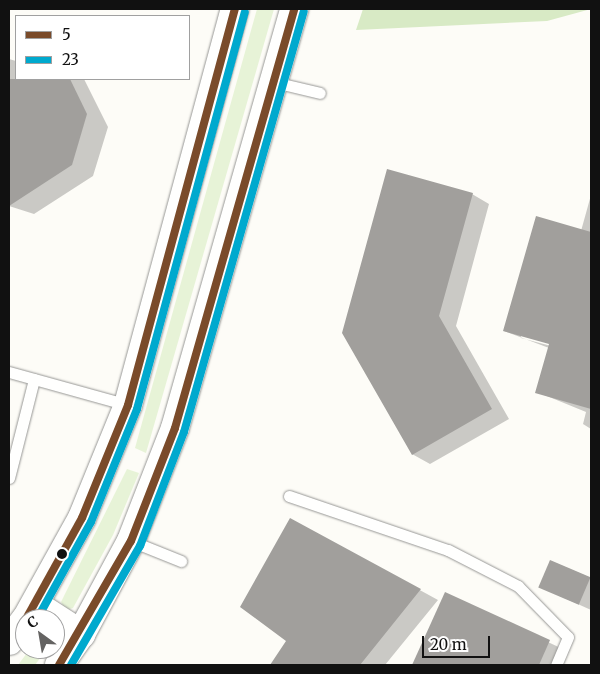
<!DOCTYPE html>
<html>
<head>
<meta charset="utf-8">
<style>
	body { margin:0 }
	#map { position:relative; width:600px; height:674px; overflow:hidden; background:#fdfcf7; font-family:Merriweather,serif }
	div>[style] { position:absolute }
	.green>* { inset:0; background:#e7f3d7 }
	.forest>* { inset:0; background:#d8eac5 }
	.shadow>* { inset:0; background:#0003 }
	.building>* { inset:0; background:#a19f9c; transform-origin:0 0 }
	.roads { filter:drop-shadow(0 0 1px #979795) drop-shadow(0 0 1px #979795) }
	.service>* { height:11px; margin:-5.5px; padding:0 5.5px; transform-origin:5.5px; border-radius:5.5px; background:#fffffe }
	.tertiary>* { height:28px; margin:-14px; padding:0 14px; transform-origin:14px; border-radius:14px; background:#fffffe }
	.bus-1>* { height:8px; margin:-4px; padding:0 4px; transform-origin:4px; border-radius:4px; background:#7a4b2a }
	.bus-2>* { height:8px; margin:-4px; padding:0 4px; transform-origin:4px; border-radius:4px; background:#00a9ce }
	.dots>* { width:14px; height:14px; translate:-50% -50%; box-sizing:border-box; border:2px solid #fff; border-radius:50% }
	span { translate:-50% -50%; white-space:nowrap; text-align:center; line-height:1.15; -webkit-text-stroke:5px #fff; paint-order:stroke }
	.frame { position:absolute; inset:0; border:10px solid #111; pointer-events:none }
	.legend { position:absolute; left:15px; top:15px; width:175px; height:65px; box-sizing:border-box; background:#fff; border:1px solid #a0a0a0; margin:0; padding:6px 9px; list-style:none; font-size:15px; color:#111 }
	.legend li { display:flex; align-items:center; gap:10px; height:25px }
	.legend b { width:25px; border:1px solid #a0a0a0 }
	.north { position:absolute; left:15px; top:609px; width:50px; height:50px; box-sizing:border-box; background:#fff; border:1px solid #a0a0a0; border-radius:50%; rotate:328deg; font-size:14px; font-weight:700; line-height:20px; text-align:center; color:#111 }
	.north::after { content:''; display:block; margin:auto; width:18px; height:22px; background:#646362; clip-path:polygon(50% 0,100% 100%,50% 72%,0 100%) }
	.scale { position:absolute; left:422px; top:636px; width:68px; height:22px; box-sizing:border-box; border:2px solid #111; border-top:0; padding-left:6px; font-size:15px; line-height:18px; white-space:nowrap; color:#111; -webkit-text-stroke:4px #fff; paint-order:stroke }
</style>
</head>
<body>
<div id="map">
	<div class="green">
		<div style="clip-path:polygon(257px 9px,274px 9px,146px 453px,135px 448px)"></div>
		<div style="clip-path:polygon(127px 469px,139px 473px,113px 535px,73px 608px,65px 610px,61px 602px)"></div>
		<div style="clip-path:polygon(30px 649px,47px 649px,35px 665px,18px 665px)"></div>
	</div>
	<div class="forest">
		<div style="clip-path:polygon(363px 9px,591px 9px,547px 21px,356px 30px)"></div>
	</div>
	<div class="shadow">
		<div style="clip-path:polygon(9px 59px,16px 61px,16px 79px,84px 79px,108px 127px,93px 176px,34px 214px,9px 206px)"></div>
		<div style="clip-path:polygon(388px 171px,472px 194px,489px 204px,456px 326px,509px 419px,430px 464px,412px 454px)"></div>
		<div style="clip-path:polygon(evenodd,591px 195px,591px 429px,583px 424px,586px 412px,537px 392px,549px 348px,504px 331px,581px 231px,591px 195px,521px 335px,556px 345px,555px 347px,521px 338px,521px 335px)"></div>
		<div style="clip-path:polygon(290px 519px,438px 600px,385px 665px,271px 665px,288px 641px)"></div>
		<div style="clip-path:polygon(551px 561px,591px 578px,591px 610px,540px 587px)"></div>
		<div style="clip-path:polygon(446px 594px,567px 651px,560px 665px,414px 665px)"></div>
	</div>
	<div class="building">
		<div style="clip-path:polygon(9px 79px,70px 79px,87px 114px,72px 165px,9px 206px)"></div>
		<div style="clip-path:polygon(387px 169px,473px 193px,439px 316px,492px 409px,412px 455px,342px 333px)"></div>
		<div style="clip-path:polygon(536px 216px,591px 232px,591px 409px,535px 393px,549px 344px,503px 331px)"></div>
		<div style="clip-path:polygon(290px 518px,421px 589px,360px 665px,270px 665px,286px 641px,240px 607px)"></div>
		<div style="left:550px;top:560px;width:44px;height:30px;rotate:23deg"></div>
		<div style="clip-path:polygon(445px 592px,550px 640px,539px 665px,412px 665px)"></div>
	</div>
	<div class="roads">
		<div class="service">
			<div style="left:274px;top:82px;width:47px;rotate:13.4deg"></div>
			<div style="left:9px;top:372px;width:123px;rotate:15.5deg"></div>
			<div style="left:9px;top:478px;width:102px;rotate:-75.8deg"></div>
			<div style="left:289px;top:496px;width:168px;rotate:18.8deg"></div>
			<div style="left:448px;top:550px;width:79px;rotate:27.2deg"></div>
			<div style="left:518px;top:586px;width:71px;rotate:45.6deg"></div>
			<div style="left:568px;top:637px;width:30px;rotate:113deg"></div>
			<div style="left:131px;top:541px;width:54px;rotate:21.8deg"></div>
		</div>
		<div class="tertiary">
			<div style="left:36px;top:605px;width:54px;rotate:32.8deg"></div>
			<div style="left:26px;top:619px;width:115px;rotate:-61deg"></div>
			<div style="left:82px;top:518px;width:122px;rotate:-67.8deg"></div>
			<div style="left:128px;top:405px;width:410px;rotate:-74.9deg"></div>
			<div style="left:9px;top:641px;width:26px;rotate:-53deg"></div>
			<div style="left:59px;top:665px;width:38px;rotate:-55deg"></div>
			<div style="left:81px;top:634px;width:106px;rotate:-61.7deg"></div>
			<div style="left:131px;top:541px;width:121px;rotate:-68.7deg"></div>
			<div style="left:175px;top:428px;width:436px;rotate:-74.1deg"></div>
		</div>
	</div>
	<div class="bus-1">
		<div style="left:26px;top:619px;width:115px;rotate:-61deg"></div>
		<div style="left:82px;top:518px;width:122px;rotate:-67.8deg"></div>
		<div style="left:128px;top:405px;width:410px;rotate:-74.9deg"></div>
		<div style="left:59px;top:665px;width:143px;rotate:-59.9deg"></div>
		<div style="left:131px;top:541px;width:121px;rotate:-68.7deg"></div>
		<div style="left:175px;top:428px;width:436px;rotate:-74.1deg"></div>
	</div>
	<div class="bus-2">
		<div style="left:37px;top:619px;width:111px;rotate:-60.9deg"></div>
		<div style="left:91px;top:522px;width:122px;rotate:-67.8deg"></div>
		<div style="left:137px;top:409px;width:411px;rotate:-74.8deg"></div>
		<div style="left:71px;top:665px;width:138px;rotate:-59.9deg"></div>
		<div style="left:140px;top:546px;width:122px;rotate:-68.9deg"></div>
		<div style="left:184px;top:432px;width:437px;rotate:-74.1deg"></div>
	</div>
	<div class="dots">
		<div style="left:62px;top:554px;background:#111"></div>
	</div>
	<div class="frame"></div>
	<ul class="legend">
	<li><b style="height:6px;background:#7a4b2a"></b>5</li>
	<li><b style="height:6px;background:#00a9ce"></b>23</li>
	</ul>
	<div class="north">С</div>
	<div class="scale">20 m</div>
</div>
</body>
</html>
